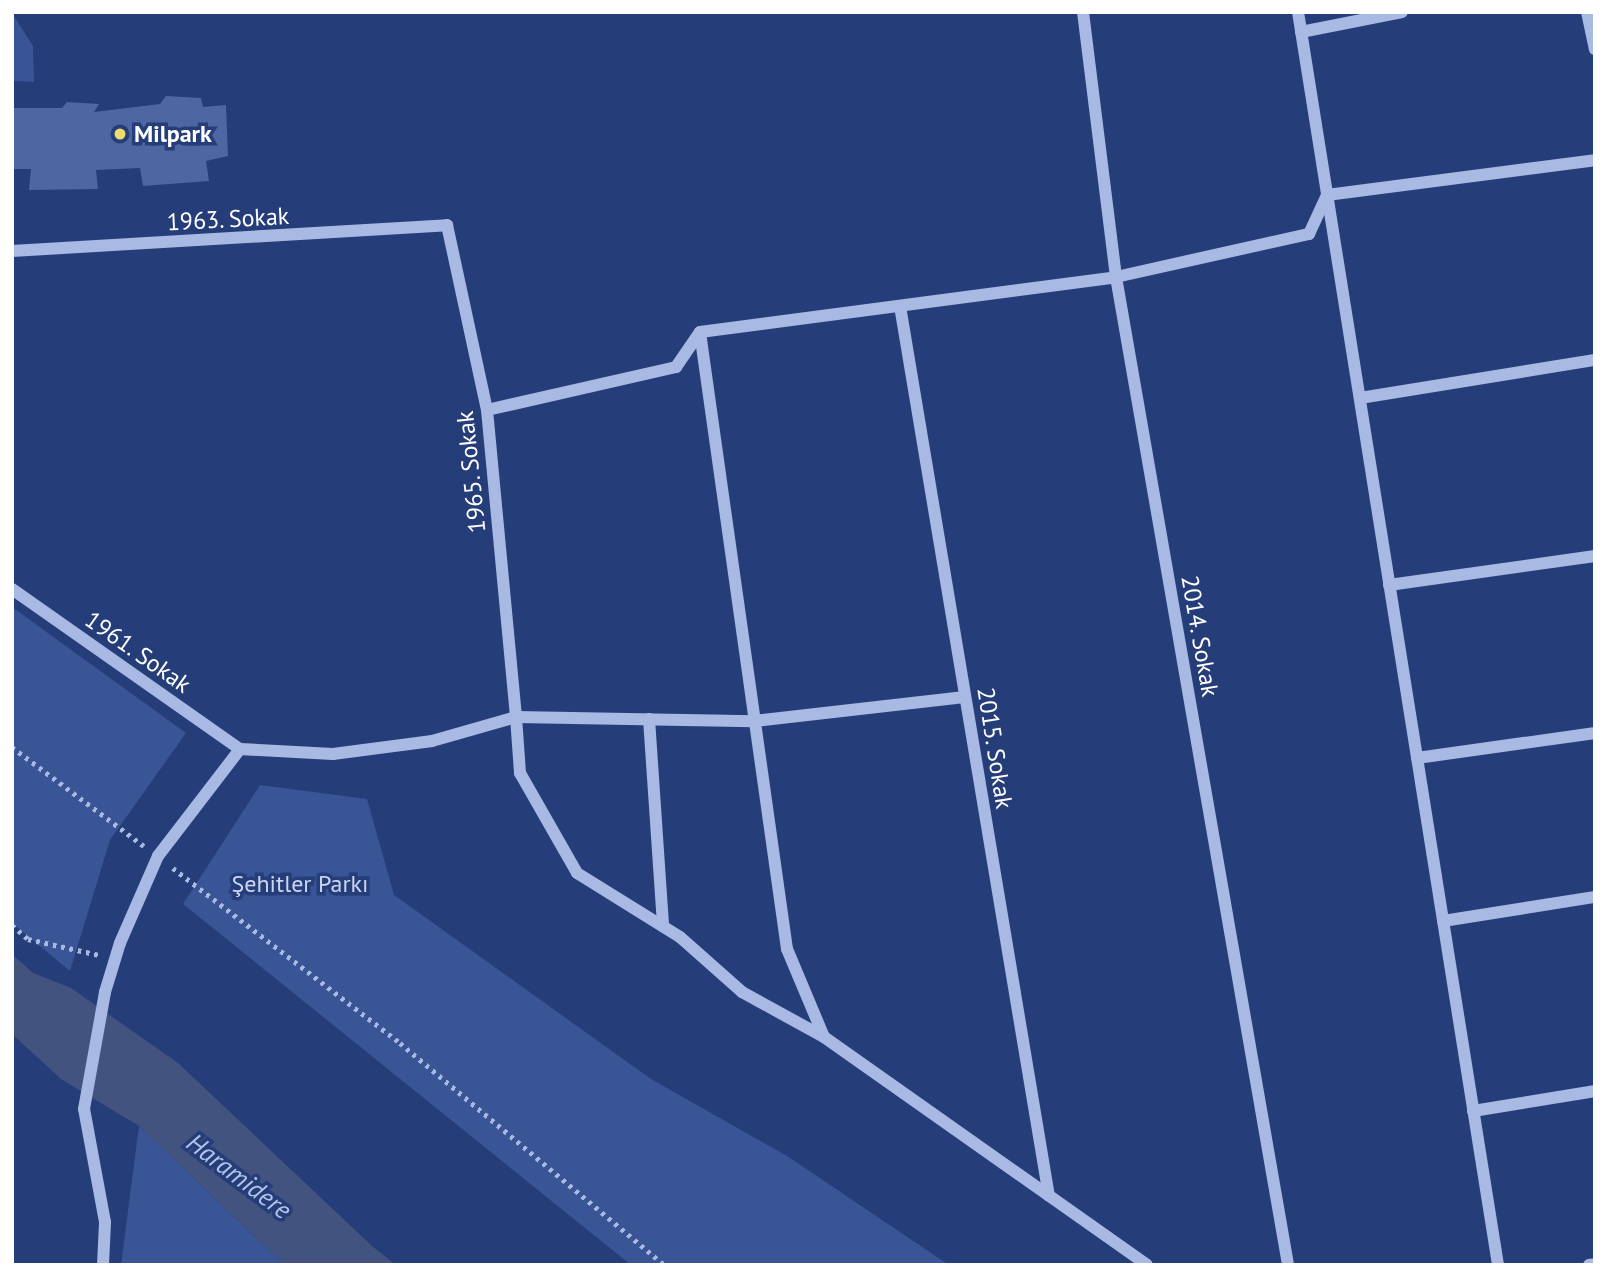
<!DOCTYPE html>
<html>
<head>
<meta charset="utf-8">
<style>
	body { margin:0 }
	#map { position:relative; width:1607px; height:1277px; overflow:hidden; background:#253d78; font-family:"PT Sans",sans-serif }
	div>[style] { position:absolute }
	.green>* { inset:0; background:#395596 }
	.water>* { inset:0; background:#42537f }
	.building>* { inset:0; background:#4e67a2 }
	.path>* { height:4.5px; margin-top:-2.25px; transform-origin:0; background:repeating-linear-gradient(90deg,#a8b9e3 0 3.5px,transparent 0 8.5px) }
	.minor>* { height:12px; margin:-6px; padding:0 6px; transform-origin:6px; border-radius:6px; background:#a8b9e3 }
	.dots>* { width:19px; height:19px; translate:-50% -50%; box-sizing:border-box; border:4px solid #253d78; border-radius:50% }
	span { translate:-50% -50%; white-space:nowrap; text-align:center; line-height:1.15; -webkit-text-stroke:7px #253d78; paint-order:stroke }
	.poi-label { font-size:24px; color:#fff; font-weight:700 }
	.left { translate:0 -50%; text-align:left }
	.street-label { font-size:24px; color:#fff }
	.park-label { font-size:24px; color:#cad6f3 }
	.water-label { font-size:26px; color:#b3c4eb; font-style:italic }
	.frame { position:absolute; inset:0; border:14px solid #fff; pointer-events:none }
</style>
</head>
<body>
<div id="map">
	<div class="green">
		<div style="clip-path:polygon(12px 13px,33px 46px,34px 82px,12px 81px)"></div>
		<div style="clip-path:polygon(12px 607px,186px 733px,110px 840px,70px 971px,12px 923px)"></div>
		<div style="clip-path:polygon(260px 785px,367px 799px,394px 895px,651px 1079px,787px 1156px,949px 1265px,631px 1265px,183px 904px)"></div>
		<div style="clip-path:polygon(139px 1126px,285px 1265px,121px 1265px)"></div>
	</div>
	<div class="water">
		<div style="clip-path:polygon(12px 954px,33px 973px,71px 988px,178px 1063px,372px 1246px,396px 1265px,285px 1265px,139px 1126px,61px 1079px,12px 1034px)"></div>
	</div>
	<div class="building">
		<div style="clip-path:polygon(166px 96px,201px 98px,203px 107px,226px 105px,228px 156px,206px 161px,209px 181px,143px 186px,140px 168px,96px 170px,98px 189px,29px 190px,31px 169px,12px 169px,12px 108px,62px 108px,67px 102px,99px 104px,94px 112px,160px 104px)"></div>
	</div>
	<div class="path">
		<div style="left:12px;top:747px;width:165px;rotate:36.9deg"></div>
		<div style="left:173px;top:868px;width:287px;rotate:37.6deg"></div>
		<div style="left:400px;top:1043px;width:346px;rotate:40deg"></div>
		<div style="left:12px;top:925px;width:21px;rotate:41deg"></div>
		<div style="left:28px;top:939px;width:73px;rotate:12.7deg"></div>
	</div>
	<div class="minor">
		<div style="left:1083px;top:12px;width:267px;rotate:82.9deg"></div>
		<div style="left:1116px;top:277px;width:1003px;rotate:80.12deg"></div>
		<div style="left:1298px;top:12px;width:1269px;rotate:80.93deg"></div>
		<div style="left:1587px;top:12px;width:38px;rotate:78deg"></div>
		<div style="left:1301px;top:32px;width:103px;rotate:-11.2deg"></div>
		<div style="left:12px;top:251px;width:436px;rotate:-3.4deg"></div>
		<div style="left:447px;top:225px;width:189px;rotate:77.8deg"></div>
		<div style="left:487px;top:410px;width:308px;rotate:84.6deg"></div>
		<div style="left:516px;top:717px;width:238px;rotate:1deg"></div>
		<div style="left:754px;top:721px;width:212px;rotate:-6.5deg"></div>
		<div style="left:900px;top:306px;width:902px;rotate:80.5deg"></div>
		<div style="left:1360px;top:398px;width:238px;rotate:-9.2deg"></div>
		<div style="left:487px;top:410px;width:194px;rotate:-12.8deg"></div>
		<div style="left:676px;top:367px;width:42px;rotate:-55.6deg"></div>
		<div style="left:700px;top:332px;width:420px;rotate:-7.5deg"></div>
		<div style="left:1116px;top:277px;width:198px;rotate:-12.6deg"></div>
		<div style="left:1309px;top:234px;width:43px;rotate:-65.2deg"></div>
		<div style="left:1327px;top:195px;width:270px;rotate:-7.4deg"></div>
		<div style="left:1389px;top:585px;width:208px;rotate:-8deg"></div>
		<div style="left:12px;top:589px;width:279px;rotate:35.1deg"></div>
		<div style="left:649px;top:719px;width:208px;rotate:86.1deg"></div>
		<div style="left:1417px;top:758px;width:180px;rotate:-8deg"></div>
		<div style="left:1443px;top:921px;width:154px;rotate:-9deg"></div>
		<div style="left:824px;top:1037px;width:395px;rotate:35.2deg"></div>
		<div style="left:1473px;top:1111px;width:124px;rotate:-9.3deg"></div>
		<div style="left:103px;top:1265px;width:43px;rotate:-87.3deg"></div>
		<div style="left:105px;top:1222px;width:115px;rotate:-100.5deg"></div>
		<div style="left:84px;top:1109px;width:119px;rotate:-79.8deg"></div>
		<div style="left:105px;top:992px;width:51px;rotate:-73deg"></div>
		<div style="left:120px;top:943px;width:95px;rotate:-66.4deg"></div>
		<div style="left:158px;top:856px;width:135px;rotate:-52.5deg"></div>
		<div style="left:240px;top:749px;width:93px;rotate:3.1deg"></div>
		<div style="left:333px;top:754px;width:100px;rotate:-7.5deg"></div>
		<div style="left:432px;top:741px;width:87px;rotate:-15.9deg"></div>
		<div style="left:516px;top:717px;width:56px;rotate:85.9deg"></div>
		<div style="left:520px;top:773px;width:115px;rotate:60.3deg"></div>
		<div style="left:577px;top:873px;width:121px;rotate:31.9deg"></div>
		<div style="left:680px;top:937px;width:83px;rotate:41.6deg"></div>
		<div style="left:742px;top:992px;width:94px;rotate:28.8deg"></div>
		<div style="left:824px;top:1037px;width:95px;rotate:-112.8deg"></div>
		<div style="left:787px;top:949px;width:623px;rotate:-98.03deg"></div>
		<div style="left:1589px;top:1265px;width:6px;rotate:-9deg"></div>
	</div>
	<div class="dots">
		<div style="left:120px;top:134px;background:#ecdb6d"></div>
	</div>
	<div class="poi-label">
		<span class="left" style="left:134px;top:134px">Milpark</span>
	</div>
	<div class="street-label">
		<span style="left:228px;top:219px;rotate:-3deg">1963. Sokak</span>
		<span style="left:471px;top:472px;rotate:-96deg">1965. Sokak</span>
		<span style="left:1200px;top:636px;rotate:80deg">2014. Sokak</span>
		<span style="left:138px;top:652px;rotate:35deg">1961. Sokak</span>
		<span style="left:995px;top:748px;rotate:81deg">2015. Sokak</span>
	</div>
	<div class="park-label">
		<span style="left:300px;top:884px">Şehitler Parkı</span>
	</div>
	<div class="water-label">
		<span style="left:239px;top:1176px;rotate:37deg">Haramidere</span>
	</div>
	<div class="frame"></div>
</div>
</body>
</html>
